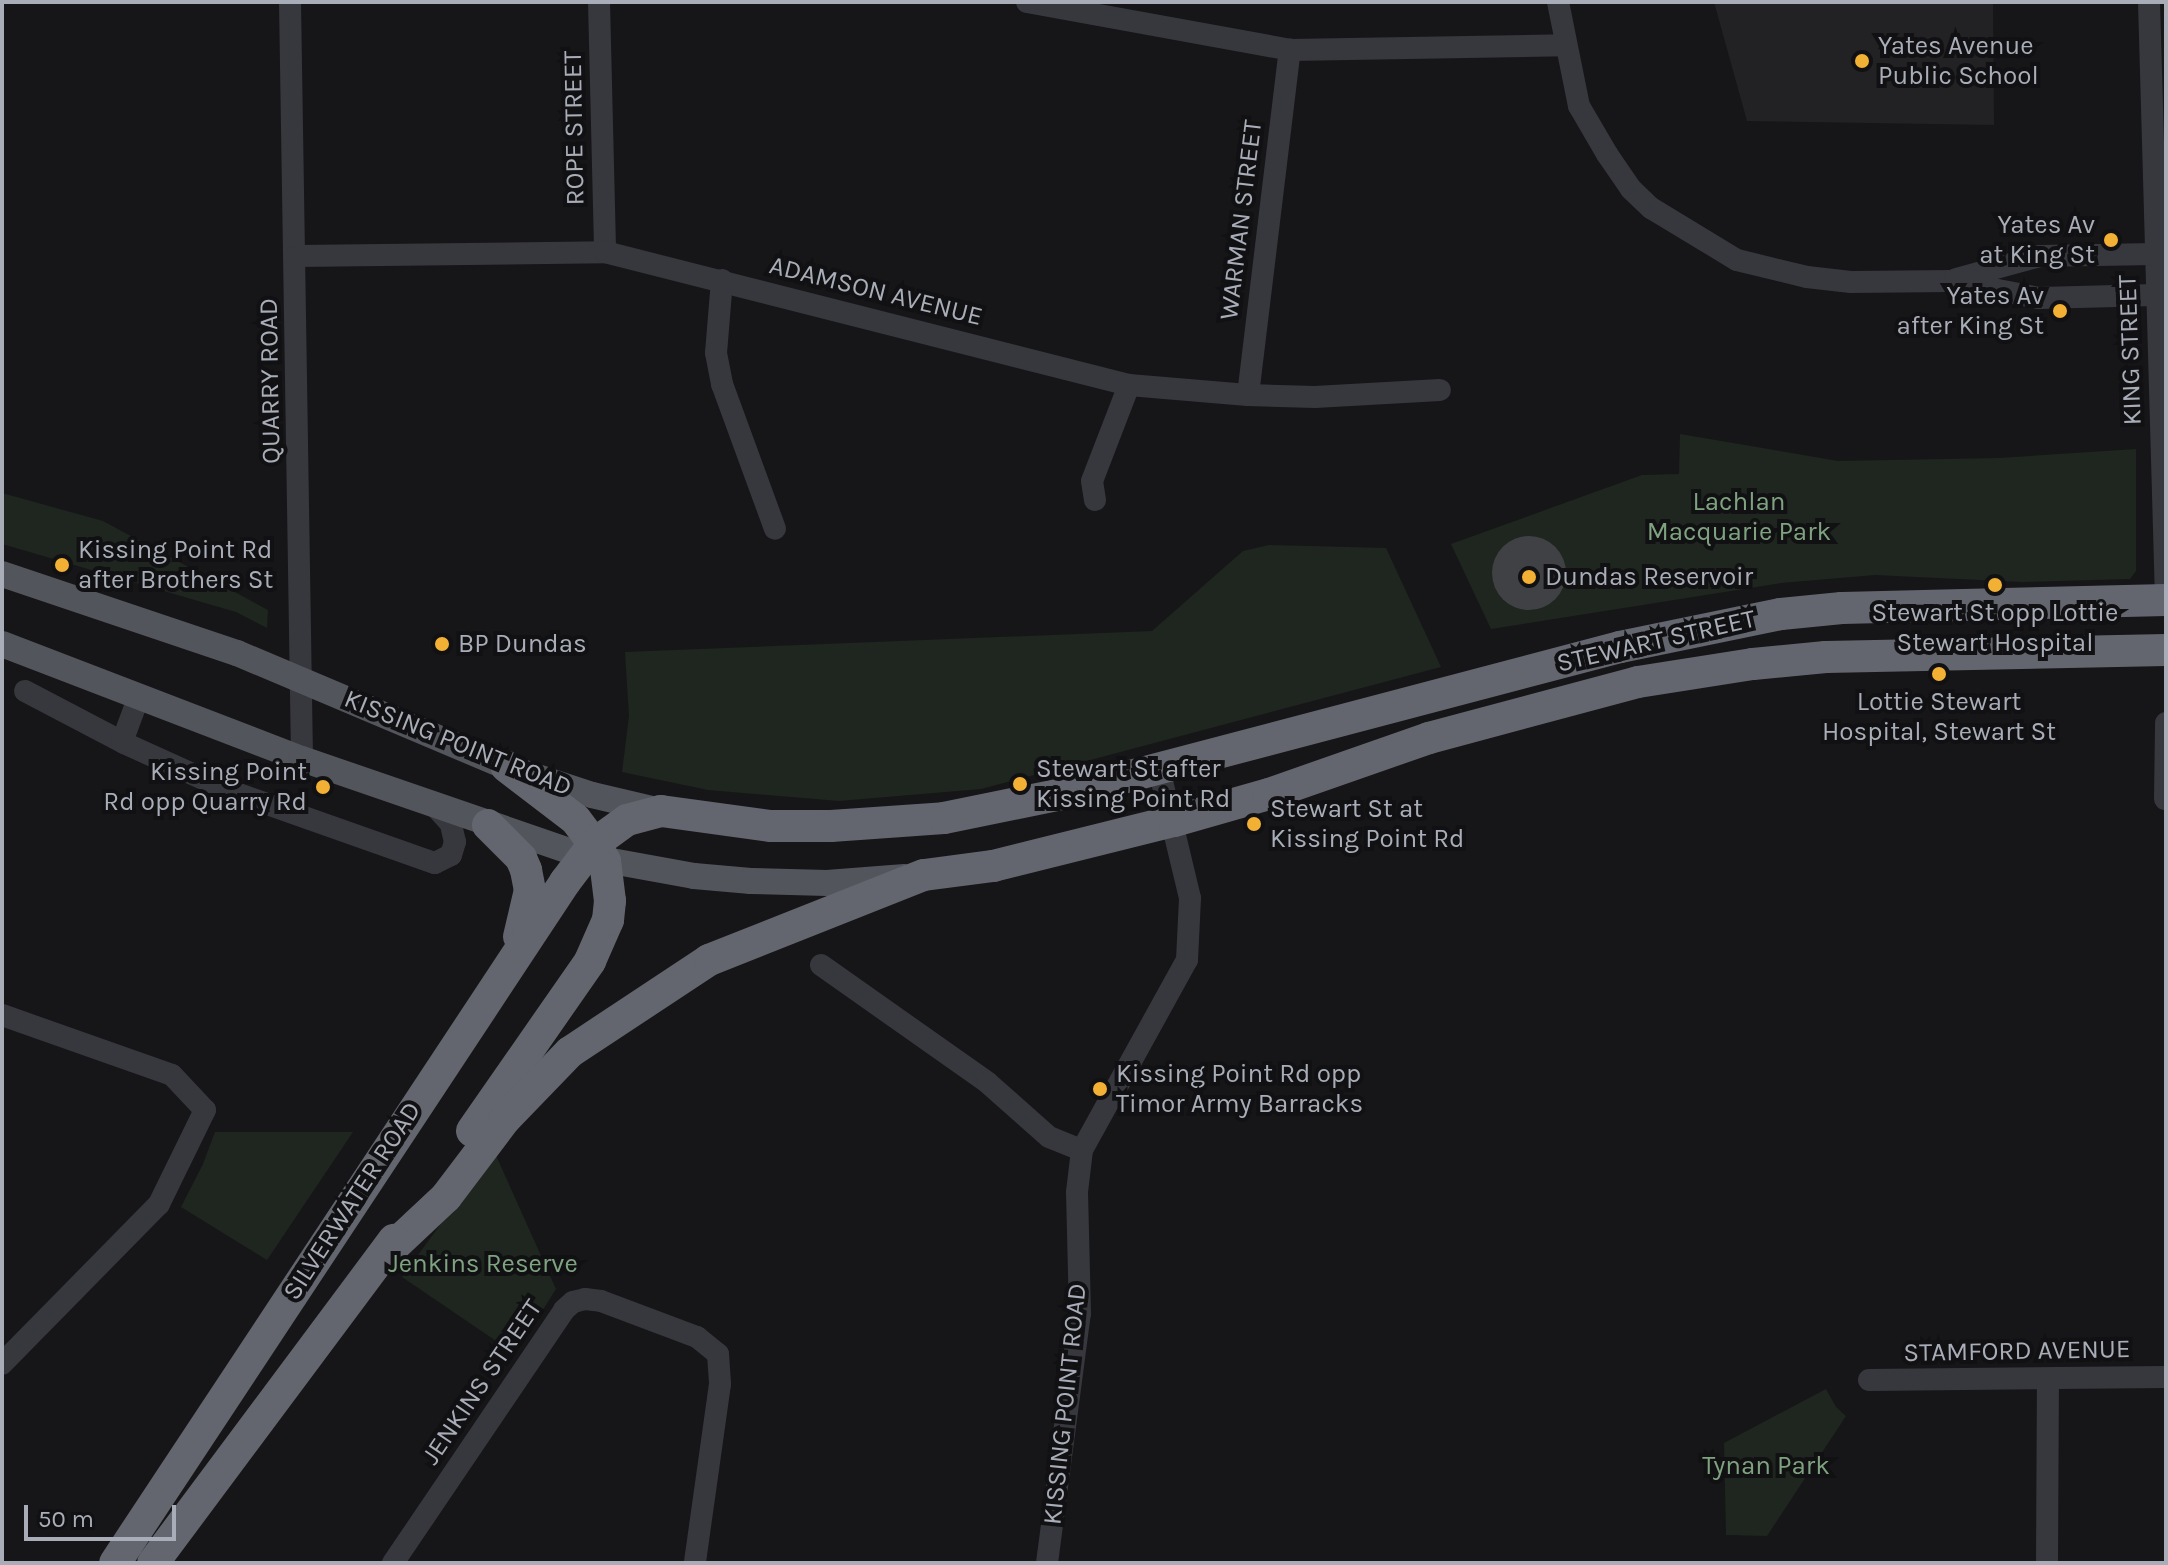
<!DOCTYPE html>
<html>
<head>
<meta charset="utf-8">
<style>
	body { margin:0 }
	#map { position:relative; width:2168px; height:1565px; overflow:hidden; background:#161618; font-family:Karla,sans-serif }
	div>[style] { position:absolute }
	.built>* { inset:0; background:#222225 }
	.green>* { inset:0; background:#1e261f }
	.building>* { inset:0; background:#404145 }
	.round { border-radius:50% }
	.minor>* { height:22px; margin:-11px; padding:0 11px; transform-origin:11px; border-radius:11px; background:#37383d }
	.major>* { height:26px; margin:-13px; padding:0 13px; transform-origin:13px; border-radius:13px; background:#53555c }
	.highway>* { height:32px; margin:-16px; padding:0 16px; transform-origin:16px; border-radius:16px; background:#63666e }
	.dots>* { width:22px; height:22px; translate:-50% -50%; box-sizing:border-box; border:4px solid #111113; border-radius:50% }
	span { translate:-50% -50%; white-space:nowrap; text-align:center; line-height:1.15; -webkit-text-stroke:8px #111113; paint-order:stroke }
	.poi-label { font-size:26px; color:#a8adb8 }
	.left { translate:0 -50%; text-align:left }
	.right { translate:-100% -50%; text-align:right }
	.street-label { font-size:26px; color:#a8adb8 }
	.park-label { font-size:26px; color:#7fa381 }
	.frame { position:absolute; inset:0; border:4px solid #a8adb8; pointer-events:none }
	.scale { position:absolute; left:24px; top:1505px; width:152px; height:36px; box-sizing:border-box; border:4px solid #a8adb8; border-top:0; padding-left:10px; font-size:24px; line-height:28px; white-space:nowrap; color:#a8adb8; -webkit-text-stroke:6px #111113; paint-order:stroke }
</style>
</head>
<body>
<div id="map">
	<div class="built">
		<div style="clip-path:polygon(1714px 2px,1993px 2px,1994px 125px,1747px 121px)"></div>
	</div>
	<div class="green">
		<div style="clip-path:polygon(1680px 434px,1838px 461px,1999px 458px,2136px 449px,2136px 571px,2130px 579px,2022px 582px,1875px 575px,1781px 583px,1491px 629px,1451px 544px,1642px 475px,1679px 474px)"></div>
		<div style="clip-path:polygon(2px 493px,103px 521px,268px 610px,267px 628px,236px 612px,2px 544px)"></div>
		<div style="clip-path:polygon(1269px 545px,1386px 548px,1441px 667px,981px 789px,839px 801px,708px 790px,622px 772px,629px 716px,625px 652px,1152px 631px,1243px 551px)"></div>
		<div style="clip-path:polygon(215px 1132px,353px 1132px,267px 1260px,181px 1207px,203px 1164px)"></div>
		<div style="clip-path:polygon(494px 1151px,556px 1289px,515px 1354px,402px 1277px)"></div>
		<div style="clip-path:polygon(1826px 1389px,1836px 1407px,1846px 1416px,1767px 1536px,1726px 1535px,1724px 1443px)"></div>
	</div>
	<div class="building">
		<div class="round" style="left:1492px;top:536px;width:74px;height:74px"></div>
	</div>
	<div class="minor">
		<div style="left:290px;top:2px;width:757px;rotate:89.09deg"></div>
		<div style="left:599px;top:2px;width:250px;rotate:88.6deg"></div>
		<div style="left:1027px;top:2px;width:267px;rotate:10.3deg"></div>
		<div style="left:1290px;top:50px;width:274px;rotate:-1deg"></div>
		<div style="left:1558px;top:2px;width:106px;rotate:78.6deg"></div>
		<div style="left:1579px;top:106px;width:56px;rotate:59.7deg"></div>
		<div style="left:1607px;top:154px;width:42px;rotate:55.6deg"></div>
		<div style="left:1631px;top:189px;width:28px;rotate:44deg"></div>
		<div style="left:1651px;top:208px;width:100px;rotate:31.2deg"></div>
		<div style="left:1737px;top:260px;width:72px;rotate:13.7deg"></div>
		<div style="left:1807px;top:277px;width:44px;rotate:6.5deg"></div>
		<div style="left:1851px;top:282px;width:100px;rotate:-0.6deg"></div>
		<div style="left:1951px;top:281px;width:90px;rotate:10.9deg"></div>
		<div style="left:2039px;top:298px;width:116px;rotate:-1.5deg"></div>
		<div style="left:2149px;top:2px;width:599px;rotate:88.37deg"></div>
		<div style="left:297px;top:256px;width:308px;rotate:-0.7deg"></div>
		<div style="left:605px;top:252px;width:541px;rotate:14.24deg"></div>
		<div style="left:1129px;top:385px;width:119px;rotate:4.8deg"></div>
		<div style="left:1248px;top:395px;width:67px;rotate:1.7deg"></div>
		<div style="left:1315px;top:397px;width:125px;rotate:-3.2deg"></div>
		<div style="left:1956px;top:279px;width:87px;rotate:-15.3deg"></div>
		<div style="left:2040px;top:256px;width:115px;rotate:-1deg"></div>
		<div style="left:722px;top:280px;width:73px;rotate:94.7deg"></div>
		<div style="left:716px;top:353px;width:32px;rotate:79deg"></div>
		<div style="left:722px;top:384px;width:154px;rotate:69.9deg"></div>
		<div style="left:1248px;top:395px;width:348px;rotate:-83.1deg"></div>
		<div style="left:1095px;top:500px;width:19px;rotate:-99deg"></div>
		<div style="left:1092px;top:481px;width:103px;rotate:-68.9deg"></div>
		<div style="left:25px;top:691px;width:112px;rotate:27.7deg"></div>
		<div style="left:124px;top:743px;width:116px;rotate:24.4deg"></div>
		<div style="left:230px;top:791px;width:217px;rotate:19.4deg"></div>
		<div style="left:435px;top:863px;width:18px;rotate:-27deg"></div>
		<div style="left:451px;top:855px;width:14px;rotate:-73deg"></div>
		<div style="left:455px;top:842px;width:18px;rotate:-103deg"></div>
		<div style="left:451px;top:824px;width:25px;rotate:-132deg"></div>
		<div style="left:122px;top:742px;width:49px;rotate:-69.7deg"></div>
		<div style="left:2165px;top:799px;width:76px;rotate:-89.2deg"></div>
		<div style="left:821px;top:965px;width:204px;rotate:35.2deg"></div>
		<div style="left:988px;top:1083px;width:81px;rotate:41.5deg"></div>
		<div style="left:1049px;top:1137px;width:35px;rotate:22deg"></div>
		<div style="left:2px;top:1015px;width:180px;rotate:19.4deg"></div>
		<div style="left:172px;top:1075px;width:48px;rotate:46.7deg"></div>
		<div style="left:205px;top:1110px;width:105px;rotate:116.1deg"></div>
		<div style="left:159px;top:1204px;width:224px;rotate:134.5deg"></div>
		<div style="left:1869px;top:1380px;width:297px;rotate:-0.6deg"></div>
		<div style="left:393px;top:1563px;width:305px;rotate:-55.9deg"></div>
		<div style="left:564px;top:1310px;width:12px;rotate:-42deg"></div>
		<div style="left:573px;top:1302px;width:12px;rotate:-14deg"></div>
		<div style="left:585px;top:1299px;width:16px;rotate:7deg"></div>
		<div style="left:601px;top:1301px;width:103px;rotate:20.6deg"></div>
		<div style="left:697px;top:1337px;width:27px;rotate:39deg"></div>
		<div style="left:718px;top:1354px;width:30px;rotate:86deg"></div>
		<div style="left:720px;top:1384px;width:181px;rotate:98deg"></div>
		<div style="left:1047px;top:1563px;width:251px;rotate:-82.5deg"></div>
		<div style="left:1080px;top:1314px;width:122px;rotate:-91.4deg"></div>
		<div style="left:1077px;top:1192px;width:42px;rotate:-83.2deg"></div>
		<div style="left:1082px;top:1150px;width:217px;rotate:-61.1deg"></div>
		<div style="left:1187px;top:960px;width:62px;rotate:-87.2deg"></div>
		<div style="left:1190px;top:898px;width:133px;rotate:-103.5deg"></div>
		<div style="left:2047px;top:1563px;width:183px;rotate:-89.7deg"></div>
	</div>
	<div class="major">
		<div style="left:2px;top:574px;width:248px;rotate:18.6deg"></div>
		<div style="left:237px;top:653px;width:293px;rotate:22.9deg"></div>
		<div style="left:507px;top:767px;width:89px;rotate:18.2deg"></div>
		<div style="left:592px;top:795px;width:70px;rotate:13.2deg"></div>
		<div style="left:2px;top:644px;width:321px;rotate:21deg"></div>
		<div style="left:302px;top:759px;width:298px;rotate:19deg"></div>
		<div style="left:584px;top:856px;width:112px;rotate:10.3deg"></div>
		<div style="left:694px;top:876px;width:57px;rotate:5deg"></div>
		<div style="left:751px;top:881px;width:76px;rotate:1.5deg"></div>
		<div style="left:827px;top:883px;width:78px;rotate:-4.4deg"></div>
	</div>
	<div class="highway">
		<div style="left:488px;top:825px;width:47px;rotate:45deg"></div>
		<div style="left:521px;top:858px;width:13px;rotate:67deg"></div>
		<div style="left:526px;top:870px;width:20px;rotate:79deg"></div>
		<div style="left:530px;top:890px;width:48px;rotate:103.2deg"></div>
		<div style="left:472px;top:1131px;width:207px;rotate:-55.2deg"></div>
		<div style="left:590px;top:961px;width:45px;rotate:-66.3deg"></div>
		<div style="left:608px;top:920px;width:19px;rotate:-84deg"></div>
		<div style="left:610px;top:901px;width:40px;rotate:-97.1deg"></div>
		<div style="left:605px;top:861px;width:20px;rotate:-123deg"></div>
		<div style="left:594px;top:844px;width:31px;rotate:-127deg"></div>
		<div style="left:575px;top:819px;width:86px;rotate:-142.6deg"></div>
		<div style="left:381px;top:1258px;width:89px;rotate:-43.2deg"></div>
		<div style="left:446px;top:1197px;width:98px;rotate:-52.9deg"></div>
		<div style="left:505px;top:1119px;width:93px;rotate:-45.9deg"></div>
		<div style="left:570px;top:1052px;width:167px;rotate:-33.5deg"></div>
		<div style="left:709px;top:960px;width:231px;rotate:-21.6deg"></div>
		<div style="left:924px;top:875px;width:70px;rotate:-7.4deg"></div>
		<div style="left:993px;top:866px;width:187px;rotate:-14deg"></div>
		<div style="left:1174px;top:821px;width:99px;rotate:-15.9deg"></div>
		<div style="left:1269px;top:794px;width:170px;rotate:-19.3deg"></div>
		<div style="left:1429px;top:738px;width:216px;rotate:-15deg"></div>
		<div style="left:1638px;top:682px;width:116px;rotate:-8.9deg"></div>
		<div style="left:1753px;top:664px;width:73px;rotate:-5.5deg"></div>
		<div style="left:1826px;top:657px;width:340px;rotate:-1.2deg"></div>
		<div style="left:115px;top:1563px;width:816px;rotate:-56.54deg"></div>
		<div style="left:565px;top:882px;width:48px;rotate:-52.7deg"></div>
		<div style="left:594px;top:844px;width:41px;rotate:-36deg"></div>
		<div style="left:627px;top:820px;width:35px;rotate:-15deg"></div>
		<div style="left:661px;top:811px;width:111px;rotate:7.8deg"></div>
		<div style="left:771px;top:826px;width:60px"></div>
		<div style="left:831px;top:826px;width:113px;rotate:-4deg"></div>
		<div style="left:944px;top:818px;width:120px;rotate:-11.5deg"></div>
		<div style="left:1062px;top:794px;width:577px;rotate:-14.76deg"></div>
		<div style="left:1620px;top:647px;width:164px;rotate:-11.6deg"></div>
		<div style="left:1781px;top:614px;width:61px;rotate:-5.6deg"></div>
		<div style="left:1842px;top:608px;width:324px;rotate:-1.4deg"></div>
		<div style="left:153px;top:1563px;width:403px;rotate:-53.3deg"></div>
	</div>
	<div class="dots">
		<div style="left:1862px;top:61px;background:#f2b134"></div>
		<div style="left:2111px;top:240px;background:#f2b134"></div>
		<div style="left:2060px;top:311px;background:#f2b134"></div>
		<div style="left:62px;top:565px;background:#f2b134"></div>
		<div style="left:1529px;top:577px;background:#f2b134"></div>
		<div style="left:1995px;top:585px;background:#f2b134"></div>
		<div style="left:442px;top:644px;background:#f2b134"></div>
		<div style="left:1939px;top:674px;background:#f2b134"></div>
		<div style="left:1020px;top:784px;background:#f2b134"></div>
		<div style="left:323px;top:787px;background:#f2b134"></div>
		<div style="left:1254px;top:824px;background:#f2b134"></div>
		<div style="left:1100px;top:1089px;background:#f2b134"></div>
	</div>
	<div class="poi-label">
		<span class="left" style="left:1878px;top:61px">Yates Avenue<br>Public School</span>
		<span class="right" style="left:2095px;top:240px">Yates Av<br>at King St</span>
		<span class="right" style="left:2044px;top:311px">Yates Av<br>after King St</span>
		<span class="left" style="left:78px;top:565px">Kissing Point Rd<br>after Brothers St</span>
		<span class="left" style="left:1545px;top:577px">Dundas Reservoir</span>
		<span style="left:1995px;top:628px">Stewart St opp Lottie<br>Stewart Hospital</span>
		<span class="left" style="left:458px;top:644px">BP Dundas</span>
		<span style="left:1939px;top:717px">Lottie Stewart<br>Hospital, Stewart St</span>
		<span class="left" style="left:1036px;top:784px">Stewart St after<br>Kissing Point Rd</span>
		<span class="right" style="left:307px;top:787px">Kissing Point<br>Rd opp Quarry Rd</span>
		<span class="left" style="left:1270px;top:824px">Stewart St at<br>Kissing Point Rd</span>
		<span class="left" style="left:1116px;top:1089px">Kissing Point Rd opp<br>Timor Army Barracks</span>
	</div>
	<div class="street-label">
		<span style="left:574px;top:128px;rotate:-91deg">ROPE STREET</span>
		<span style="left:1241px;top:220px;rotate:-83deg">WARMAN STREET</span>
		<span style="left:876px;top:291px;rotate:14deg">ADAMSON AVENUE</span>
		<span style="left:2130px;top:350px;rotate:-92deg">KING STREET</span>
		<span style="left:270px;top:381px;rotate:-91deg">QUARRY ROAD</span>
		<span style="left:1656px;top:641px;rotate:-13deg">STEWART STREET</span>
		<span style="left:458px;top:743px;rotate:22deg">KISSING POINT ROAD</span>
		<span style="left:352px;top:1201px;rotate:-57deg">SILVERWATER ROAD</span>
		<span style="left:2017px;top:1351px;rotate:-1deg">STAMFORD AVENUE</span>
		<span style="left:482px;top:1382px;rotate:-56deg">JENKINS STREET</span>
		<span style="left:1065px;top:1404px;rotate:-84deg">KISSING POINT ROAD</span>
	</div>
	<div class="park-label">
		<span style="left:1739px;top:517px">Lachlan<br>Macquarie Park</span>
		<span style="left:483px;top:1264px">Jenkins Reserve</span>
		<span style="left:1766px;top:1466px">Tynan Park</span>
	</div>
	<div class="frame"></div>
	<div class="scale">50 m</div>
</div>
</body>
</html>
